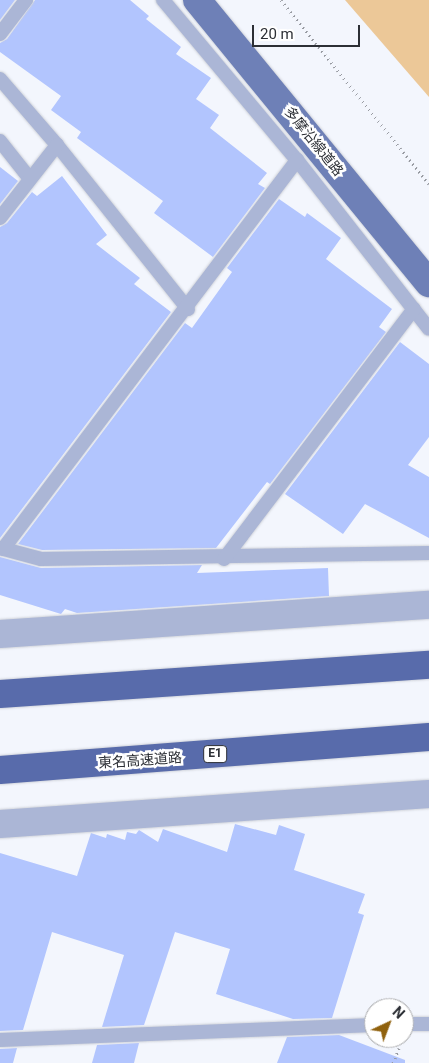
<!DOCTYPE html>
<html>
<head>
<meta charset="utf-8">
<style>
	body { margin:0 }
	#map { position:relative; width:429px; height:1063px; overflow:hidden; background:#f3f6fd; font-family:Roboto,"Noto Sans JP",sans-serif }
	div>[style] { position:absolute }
	.green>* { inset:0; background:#ecc898 }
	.building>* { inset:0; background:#b2c5fe }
	.path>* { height:3px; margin-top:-1.5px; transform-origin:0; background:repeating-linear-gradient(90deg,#989ba2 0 1px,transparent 0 5px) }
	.roads { filter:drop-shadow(0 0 1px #cfd2d9) drop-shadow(0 0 1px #cfd2d9) }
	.service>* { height:14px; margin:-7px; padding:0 7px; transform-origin:7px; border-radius:7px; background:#abb6d6 }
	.minor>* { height:28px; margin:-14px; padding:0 14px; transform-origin:14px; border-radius:14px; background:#abb6d6 }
	.primary>* { height:28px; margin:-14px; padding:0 14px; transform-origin:14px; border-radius:14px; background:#6e80b7 }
	.motorway>* { height:28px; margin:-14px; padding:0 14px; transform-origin:14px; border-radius:14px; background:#586bab }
	span { translate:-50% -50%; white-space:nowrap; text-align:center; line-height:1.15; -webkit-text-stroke:5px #fff; paint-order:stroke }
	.shield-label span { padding:1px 4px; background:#fff; border:1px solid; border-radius:4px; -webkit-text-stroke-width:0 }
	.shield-label { font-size:12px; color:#2c2f35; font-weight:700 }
	.street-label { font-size:14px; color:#2c2f35 }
	.north { position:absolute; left:364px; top:998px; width:50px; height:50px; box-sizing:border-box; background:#fff; border:1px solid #abacae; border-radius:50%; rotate:43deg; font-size:14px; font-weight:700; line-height:20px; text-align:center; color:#2c2f35 }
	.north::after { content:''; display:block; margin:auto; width:18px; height:22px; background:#90610d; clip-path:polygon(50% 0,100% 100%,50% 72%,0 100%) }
	.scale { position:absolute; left:252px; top:25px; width:108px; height:22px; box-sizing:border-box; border:2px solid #2c2f35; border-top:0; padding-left:6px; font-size:15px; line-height:18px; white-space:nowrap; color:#2c2f35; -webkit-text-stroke:4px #fff; paint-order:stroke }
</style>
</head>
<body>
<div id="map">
	<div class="green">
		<div style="clip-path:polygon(345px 0,429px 0,429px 97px)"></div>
	</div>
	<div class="building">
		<div style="clip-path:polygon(0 0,15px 0,0 20px)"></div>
		<div style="clip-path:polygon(35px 0,130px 0,149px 16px,146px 19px,181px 47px,176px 54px,211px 78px,196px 99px,219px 115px,210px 128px,267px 173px,258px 184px,265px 188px,213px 257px,154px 213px,163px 201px,77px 138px,81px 132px,51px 110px,61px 96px,0 52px,0 43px,7px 39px)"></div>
		<div style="clip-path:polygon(0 167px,18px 181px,0 204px)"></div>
		<div style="clip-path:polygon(62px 176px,107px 235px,96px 244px,140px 278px,134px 284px,171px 312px,0 538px,0 227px,7px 223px,32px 192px,37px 196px)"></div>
		<div style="clip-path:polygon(279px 199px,305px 217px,307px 213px,341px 238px,326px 259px,392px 309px,379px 327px,386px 332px,270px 484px,267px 482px,216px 548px,42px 550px,18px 544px,185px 323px,192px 328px,232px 272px,227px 268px)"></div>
		<div style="clip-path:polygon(400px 342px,429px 364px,429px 437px,408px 465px,429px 477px,429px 538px,365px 504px,343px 534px,285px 494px)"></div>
		<div style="clip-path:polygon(0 557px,41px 568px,202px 565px,197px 573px,328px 568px,329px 596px,77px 613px,65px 609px,61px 614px,0 595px)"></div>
		<div style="clip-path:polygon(235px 824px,276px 835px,279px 825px,305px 834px,294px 870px,365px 894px,358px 913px,364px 915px,332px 1018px,293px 1019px,216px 994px,230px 949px,175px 932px,144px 1025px,102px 1027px,124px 955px,52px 932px,23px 1030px,0 1031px,0 853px,77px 876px,91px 833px,106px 838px,107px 834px,125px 840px,127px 832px,136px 834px,139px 830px,158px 842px,163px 829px,227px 852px)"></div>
		<div style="clip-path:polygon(339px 1035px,405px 1060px,405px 1063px,277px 1063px,287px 1037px)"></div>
		<div style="clip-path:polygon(139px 1043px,134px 1063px,92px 1063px,97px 1045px)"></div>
		<div style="clip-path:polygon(17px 1048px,13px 1063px,0 1063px,0 1049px)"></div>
	</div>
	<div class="path">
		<div style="left:281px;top:0;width:236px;rotate:51.2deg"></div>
		<div style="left:393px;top:1063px;width:16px;rotate:-68deg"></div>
	</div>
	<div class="roads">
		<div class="service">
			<div style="left:163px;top:0;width:209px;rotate:50.1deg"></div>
			<div style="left:297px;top:160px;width:214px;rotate:52deg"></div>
			<div style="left:0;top:34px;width:43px;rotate:-52.6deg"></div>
			<div style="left:0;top:79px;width:87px;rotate:49.2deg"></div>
			<div style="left:57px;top:145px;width:210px;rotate:51.4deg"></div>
			<div style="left:0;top:141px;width:48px;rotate:51.7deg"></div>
			<div style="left:0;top:218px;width:93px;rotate:-52deg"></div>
			<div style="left:0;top:548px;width:42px;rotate:15deg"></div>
			<div style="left:41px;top:559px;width:388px;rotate:-0.9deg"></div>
			<div style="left:3px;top:549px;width:488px;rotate:-52.9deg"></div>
			<div style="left:224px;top:559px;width:314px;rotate:-52.8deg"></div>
			<div style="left:404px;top:1024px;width:25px"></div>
			<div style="left:0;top:1040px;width:374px;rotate:-2.3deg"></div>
		</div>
		<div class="minor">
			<div style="left:0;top:634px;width:430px;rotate:-3.9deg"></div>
			<div style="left:0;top:824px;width:430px;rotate:-4deg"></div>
		</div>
		<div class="primary">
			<div style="left:197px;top:0;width:366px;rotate:50.7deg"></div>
		</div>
		<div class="motorway">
			<div style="left:0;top:694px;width:430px;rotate:-3.9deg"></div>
			<div style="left:0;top:770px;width:430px;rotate:-4.4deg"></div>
		</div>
	</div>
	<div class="shield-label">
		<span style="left:215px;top:754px">E1</span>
	</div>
	<div class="street-label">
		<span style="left:314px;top:141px;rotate:51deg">多摩沿線道路</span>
		<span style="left:140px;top:760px;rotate:-4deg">東名高速道路</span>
	</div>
	<div class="north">N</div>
	<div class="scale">20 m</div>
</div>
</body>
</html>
